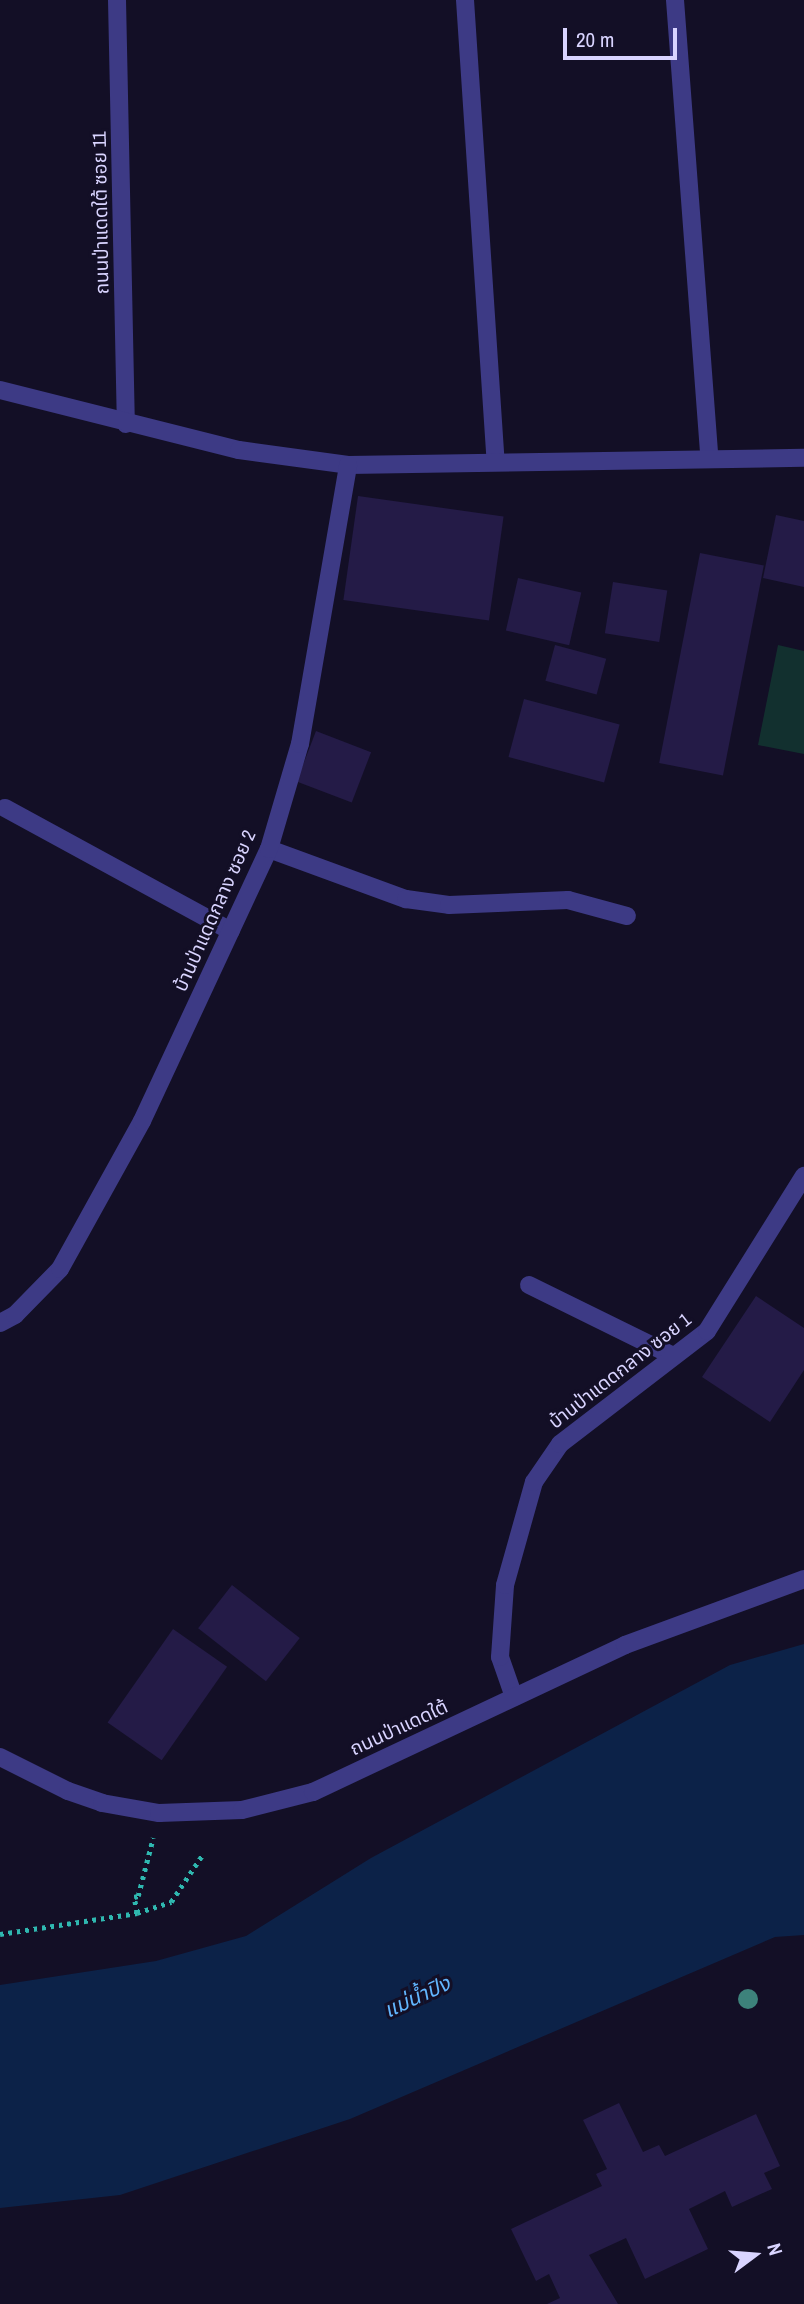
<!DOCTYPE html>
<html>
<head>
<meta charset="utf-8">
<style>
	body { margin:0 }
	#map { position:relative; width:804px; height:2304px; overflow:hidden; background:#130f26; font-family:"Archivo Narrow","Noto Sans Thai",sans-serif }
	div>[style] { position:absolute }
	.green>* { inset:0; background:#12302f }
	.water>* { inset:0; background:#0c2248 }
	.building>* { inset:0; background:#241b47; transform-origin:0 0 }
	.path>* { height:4.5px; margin-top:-2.25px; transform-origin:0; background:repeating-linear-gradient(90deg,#2fb8b0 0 3.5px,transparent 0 8.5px) }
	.minor>* { height:18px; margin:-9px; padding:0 9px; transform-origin:9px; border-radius:9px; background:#3d3a85 }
	.trees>* { width:20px; height:20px; margin:-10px; border-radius:50%; background:#3d827b }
	span { translate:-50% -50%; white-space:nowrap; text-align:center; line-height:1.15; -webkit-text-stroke:6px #130f26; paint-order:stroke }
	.street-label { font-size:19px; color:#d9d4ff }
	.water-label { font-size:21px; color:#62b6ff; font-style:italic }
	.north { position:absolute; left:720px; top:2220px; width:70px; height:70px; -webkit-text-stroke:5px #130f26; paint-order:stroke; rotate:74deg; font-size:19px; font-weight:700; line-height:28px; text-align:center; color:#d9d4ff }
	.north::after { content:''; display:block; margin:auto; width:24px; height:32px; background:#d9d4ff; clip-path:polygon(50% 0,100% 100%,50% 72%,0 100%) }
	.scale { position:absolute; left:563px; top:28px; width:114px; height:32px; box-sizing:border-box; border:4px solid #d9d4ff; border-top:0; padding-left:9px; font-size:21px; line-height:24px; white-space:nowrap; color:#d9d4ff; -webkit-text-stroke:5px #130f26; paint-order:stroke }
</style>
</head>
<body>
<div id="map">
	<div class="green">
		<div style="clip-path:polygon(778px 645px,804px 651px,804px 754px,758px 745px)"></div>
	</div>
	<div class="water">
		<div style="clip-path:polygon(804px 1644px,804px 1935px,775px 1937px,350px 2119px,120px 2195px,0 2208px,0 1985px,156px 1961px,246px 1936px,371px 1858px,730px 1665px)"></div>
	</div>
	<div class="building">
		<div style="left:358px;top:496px;width:147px;height:105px;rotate:8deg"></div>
		<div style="clip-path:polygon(776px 515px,804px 521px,804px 587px,763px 578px)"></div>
		<div style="left:700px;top:553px;width:65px;height:214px;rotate:11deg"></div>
		<div style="left:518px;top:578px;width:65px;height:54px;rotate:13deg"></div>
		<div style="left:613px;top:582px;width:55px;height:52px;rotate:9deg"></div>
		<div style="left:555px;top:645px;width:53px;height:37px;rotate:15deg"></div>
		<div style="left:524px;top:699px;width:99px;height:60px;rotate:15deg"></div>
		<div style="left:316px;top:731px;width:59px;height:54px;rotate:21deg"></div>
		<div style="clip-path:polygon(756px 1296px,804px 1328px,804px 1370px,770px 1422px,702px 1377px)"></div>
		<div style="left:232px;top:1585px;width:86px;height:55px;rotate:38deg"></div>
		<div style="left:173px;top:1629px;width:66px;height:114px;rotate:35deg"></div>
		<div style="clip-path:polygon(619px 2103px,643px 2152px,659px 2145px,665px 2156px,756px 2114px,780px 2166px,764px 2173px,772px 2189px,732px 2207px,725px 2191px,689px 2209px,708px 2249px,645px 2279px,626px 2238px,589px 2255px,618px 2304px,547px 2304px,560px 2298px,549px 2274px,536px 2281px,511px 2229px,602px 2186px,596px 2174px,607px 2169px,583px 2120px)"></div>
	</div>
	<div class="path">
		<div style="left:137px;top:1913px;width:16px;rotate:-101deg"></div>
		<div style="left:134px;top:1897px;width:4px;rotate:-14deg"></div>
		<div style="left:138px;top:1896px;width:60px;rotate:-75.5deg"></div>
		<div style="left:0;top:1934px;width:139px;rotate:-8.7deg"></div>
		<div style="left:137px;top:1913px;width:36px;rotate:-18deg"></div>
		<div style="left:171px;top:1902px;width:58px;rotate:-56.3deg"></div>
	</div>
	<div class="minor">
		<div style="left:117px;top:0;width:424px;rotate:88.8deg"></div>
		<div style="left:465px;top:0;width:462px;rotate:86.2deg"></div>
		<div style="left:675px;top:0;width:457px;rotate:85.7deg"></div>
		<div style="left:0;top:390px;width:246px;rotate:14.1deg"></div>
		<div style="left:239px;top:450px;width:110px;rotate:7.8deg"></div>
		<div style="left:348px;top:465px;width:456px;rotate:-0.9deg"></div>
		<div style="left:5px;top:808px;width:257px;rotate:28.6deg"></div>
		<div style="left:269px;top:849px;width:146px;rotate:20.1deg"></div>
		<div style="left:406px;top:899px;width:43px;rotate:7.9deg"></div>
		<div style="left:449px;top:905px;width:119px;rotate:-2.4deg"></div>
		<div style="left:568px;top:900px;width:61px;rotate:15.2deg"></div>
		<div style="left:529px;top:1285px;width:161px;rotate:26.2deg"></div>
		<div style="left:0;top:1323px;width:17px;rotate:-28deg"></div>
		<div style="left:15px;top:1315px;width:64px;rotate:-45.6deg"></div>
		<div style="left:60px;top:1269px;width:169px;rotate:-61deg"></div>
		<div style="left:142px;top:1121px;width:300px;rotate:-65deg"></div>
		<div style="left:269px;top:849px;width:109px;rotate:-73.6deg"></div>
		<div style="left:300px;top:744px;width:283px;rotate:-80.2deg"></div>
		<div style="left:514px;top:1697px;width:42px;rotate:-109.3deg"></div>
		<div style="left:500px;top:1657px;width:72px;rotate:-86deg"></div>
		<div style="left:505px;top:1585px;width:107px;rotate:-74.3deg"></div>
		<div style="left:534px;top:1482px;width:46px;rotate:-55.6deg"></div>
		<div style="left:560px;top:1444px;width:185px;rotate:-37.5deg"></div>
		<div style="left:707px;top:1331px;width:183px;rotate:-58deg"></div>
		<div style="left:0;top:1757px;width:76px;rotate:26.6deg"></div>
		<div style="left:68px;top:1791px;width:36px;rotate:19deg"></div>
		<div style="left:102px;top:1803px;width:58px;rotate:10deg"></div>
		<div style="left:159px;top:1813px;width:83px;rotate:-2.1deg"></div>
		<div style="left:242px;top:1810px;width:73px;rotate:-14.2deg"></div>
		<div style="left:313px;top:1792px;width:345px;rotate:-25.2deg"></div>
		<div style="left:625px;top:1645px;width:191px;rotate:-20.2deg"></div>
	</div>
	<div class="trees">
		<div style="left:748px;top:1999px"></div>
	</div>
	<div class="street-label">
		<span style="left:101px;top:213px;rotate:-91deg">ถนนป่าแดดใต้ ซอย 11</span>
		<span style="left:215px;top:911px;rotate:-66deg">บ้านป่าแดดกลาง ซอย 2</span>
		<span style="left:620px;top:1371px;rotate:-38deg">บ้านป่าแดดกลาง ซอย 1</span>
		<span style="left:399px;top:1728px;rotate:-25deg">ถนนป่าแดดใต้</span>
	</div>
	<div class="water-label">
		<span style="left:417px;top:1997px;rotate:-25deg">แม่น้ำปิง</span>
	</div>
	<div class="north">N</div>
	<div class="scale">20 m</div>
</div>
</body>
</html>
